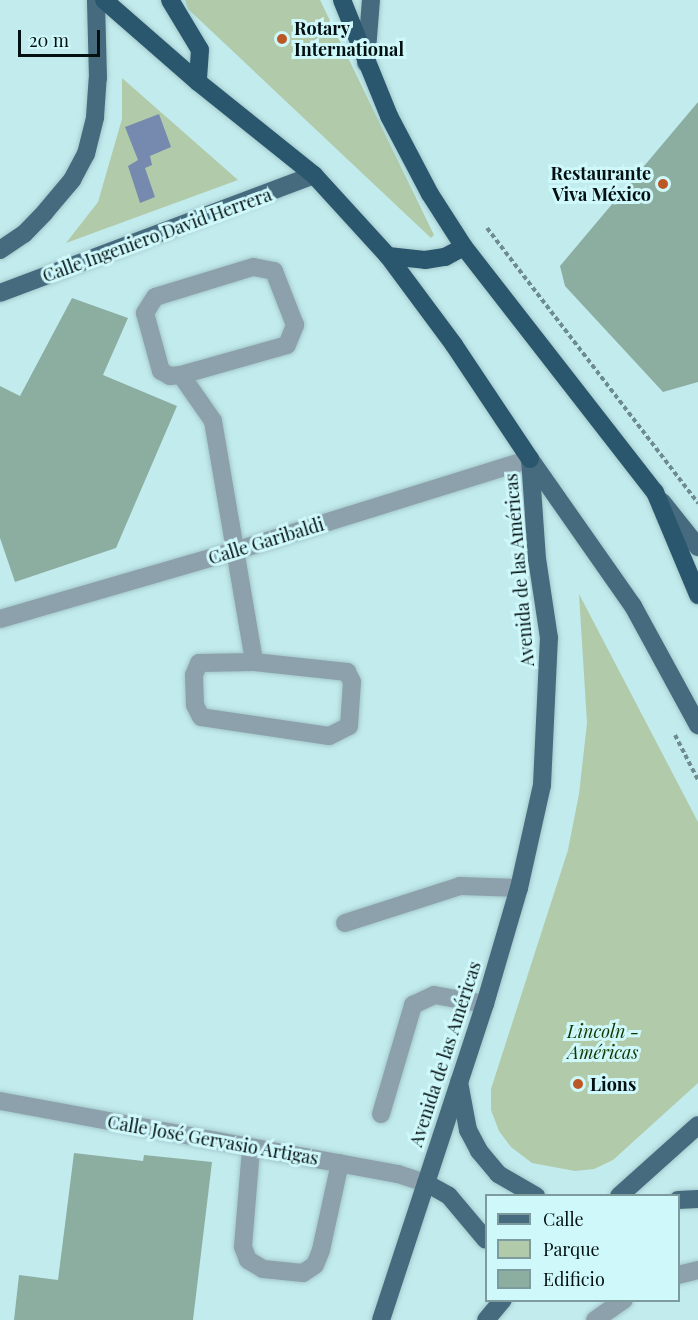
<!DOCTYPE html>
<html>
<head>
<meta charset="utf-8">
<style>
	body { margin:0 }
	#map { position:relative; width:698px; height:1320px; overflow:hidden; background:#c2ebed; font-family:"Playfair Display",serif }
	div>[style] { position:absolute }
	.green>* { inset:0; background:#b1caa9 }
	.water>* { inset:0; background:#768ab0 }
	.building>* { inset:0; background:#8caea1 }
	.path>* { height:4px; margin-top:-2px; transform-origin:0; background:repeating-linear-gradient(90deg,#6e8b8d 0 4.5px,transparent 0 7.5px) }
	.roads { filter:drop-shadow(0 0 2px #a3c8ca) drop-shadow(0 0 2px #a3c8ca) }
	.minor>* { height:18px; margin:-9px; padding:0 9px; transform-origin:9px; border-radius:9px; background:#8da1ac }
	.major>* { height:18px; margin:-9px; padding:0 9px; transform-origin:9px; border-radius:9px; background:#466b7f }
	.highway>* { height:18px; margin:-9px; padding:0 9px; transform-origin:9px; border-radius:9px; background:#2a576e }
	.dots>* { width:16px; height:16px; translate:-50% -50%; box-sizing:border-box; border:3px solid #cff8fb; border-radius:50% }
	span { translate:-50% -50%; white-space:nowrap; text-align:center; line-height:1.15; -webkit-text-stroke:6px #cff8fb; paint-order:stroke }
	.poi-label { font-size:18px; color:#031011; font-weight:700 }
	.left { translate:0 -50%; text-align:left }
	.right { translate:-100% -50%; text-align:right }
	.street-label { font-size:18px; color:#031011 }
	.park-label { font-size:18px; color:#123802; font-style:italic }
	.legend { position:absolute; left:485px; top:1194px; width:195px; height:108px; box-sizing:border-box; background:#cff8fb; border:2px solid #7d9b9d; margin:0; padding:8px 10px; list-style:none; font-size:18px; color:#031011 }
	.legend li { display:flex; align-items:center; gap:12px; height:30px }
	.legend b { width:30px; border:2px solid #7d9b9d }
	.scale { position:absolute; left:18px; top:30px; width:82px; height:27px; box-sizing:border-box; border:3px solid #031011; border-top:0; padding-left:8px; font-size:18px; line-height:21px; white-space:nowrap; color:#031011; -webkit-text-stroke:4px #cff8fb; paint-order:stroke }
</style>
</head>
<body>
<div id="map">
	<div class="green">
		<div style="clip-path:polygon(185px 0,320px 0,434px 235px,431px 238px,188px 9px)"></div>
		<div style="clip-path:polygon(122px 78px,238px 180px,66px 243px,98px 202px,122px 119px)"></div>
		<div style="clip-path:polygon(579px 594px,698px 822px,698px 1083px,613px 1160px,594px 1169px,575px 1171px,532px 1163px,511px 1147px,499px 1131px,491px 1110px,491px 1089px,568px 850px,579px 794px,587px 723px)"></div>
	</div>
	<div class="water">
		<div style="clip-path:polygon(159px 114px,171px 147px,150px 156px,152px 165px,145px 168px,155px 197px,140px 203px,128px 166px,138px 160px,125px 127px)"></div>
	</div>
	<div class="building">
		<div style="clip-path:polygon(698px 102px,698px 382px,663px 392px,565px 286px,560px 266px)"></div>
		<div style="clip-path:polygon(72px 298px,128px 318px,103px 375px,177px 406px,116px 548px,15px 582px,0 538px,0 386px,20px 396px)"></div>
		<div style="clip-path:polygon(74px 1153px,143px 1161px,144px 1155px,212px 1162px,193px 1320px,14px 1320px,19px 1275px,58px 1280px)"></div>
	</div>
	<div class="path">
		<div style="left:487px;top:228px;width:347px;rotate:52.5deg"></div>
		<div style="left:675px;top:735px;width:51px;rotate:62.9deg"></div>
	</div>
	<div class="roads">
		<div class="minor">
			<div style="left:181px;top:375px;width:110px;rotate:-15.8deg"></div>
			<div style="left:287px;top:345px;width:22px;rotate:-68deg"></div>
			<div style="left:295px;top:325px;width:58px;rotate:-111.3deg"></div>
			<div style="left:274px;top:271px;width:21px;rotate:-169deg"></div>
			<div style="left:253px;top:267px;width:102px;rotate:163deg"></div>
			<div style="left:155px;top:297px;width:19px;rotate:122deg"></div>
			<div style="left:145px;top:313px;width:60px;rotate:74.6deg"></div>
			<div style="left:161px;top:371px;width:10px;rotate:29deg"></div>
			<div style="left:170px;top:376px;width:11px;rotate:-5deg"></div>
			<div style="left:181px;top:375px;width:56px;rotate:55.2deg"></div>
			<div style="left:213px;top:421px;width:244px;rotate:80.3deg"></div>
			<div style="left:254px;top:662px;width:94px;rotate:6.1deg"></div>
			<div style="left:347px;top:672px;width:11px;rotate:63deg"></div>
			<div style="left:352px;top:682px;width:44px;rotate:93.9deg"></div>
			<div style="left:349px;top:726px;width:22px;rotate:153deg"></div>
			<div style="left:329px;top:736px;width:129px;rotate:-171.6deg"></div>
			<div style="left:201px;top:717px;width:13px;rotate:-117deg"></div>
			<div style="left:195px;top:705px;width:30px;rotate:-92deg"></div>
			<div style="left:194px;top:675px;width:13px;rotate:-67deg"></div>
			<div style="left:199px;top:663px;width:55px;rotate:-1deg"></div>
			<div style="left:0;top:619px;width:248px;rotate:-16.2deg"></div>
			<div style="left:238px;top:550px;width:306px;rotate:-17.3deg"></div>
			<div style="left:345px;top:923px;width:121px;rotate:-17.8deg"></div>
			<div style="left:460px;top:886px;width:59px;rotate:1.9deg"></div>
			<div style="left:0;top:1101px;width:405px;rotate:10.4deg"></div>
			<div style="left:398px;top:1174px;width:29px;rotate:18deg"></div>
			<div style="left:381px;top:1114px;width:114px;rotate:-73.6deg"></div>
			<div style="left:413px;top:1005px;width:23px;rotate:-25deg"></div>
			<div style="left:434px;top:995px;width:52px;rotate:10deg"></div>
			<div style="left:251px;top:1149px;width:98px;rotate:94.7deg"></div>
			<div style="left:243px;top:1247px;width:14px;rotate:69deg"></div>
			<div style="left:248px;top:1260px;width:17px;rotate:31deg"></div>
			<div style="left:263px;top:1269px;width:40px;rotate:5.7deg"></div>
			<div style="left:303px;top:1273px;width:14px;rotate:-34deg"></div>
			<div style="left:315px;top:1265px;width:16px;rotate:-68deg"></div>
			<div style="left:321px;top:1250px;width:89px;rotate:-77.7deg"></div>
			<div style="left:678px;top:1275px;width:21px;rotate:-14deg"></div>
			<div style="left:595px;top:1320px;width:35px;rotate:-35deg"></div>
		</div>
		<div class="major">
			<div style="left:366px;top:63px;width:63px;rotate:-85.5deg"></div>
			<div style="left:0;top:250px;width:29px;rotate:-34deg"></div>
			<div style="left:24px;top:234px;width:30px;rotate:-46deg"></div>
			<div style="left:45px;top:212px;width:42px;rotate:-49.8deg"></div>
			<div style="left:72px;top:180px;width:30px;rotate:-62deg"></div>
			<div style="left:86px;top:154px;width:38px;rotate:-76deg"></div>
			<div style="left:95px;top:117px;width:39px;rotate:-86deg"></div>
			<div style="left:98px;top:78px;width:78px;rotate:-91.5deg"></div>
			<div style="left:0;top:293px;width:335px;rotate:-20.6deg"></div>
			<div style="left:530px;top:459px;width:179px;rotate:55deg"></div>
			<div style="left:633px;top:606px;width:136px;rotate:61.4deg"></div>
			<div style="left:662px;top:502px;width:58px;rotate:51.3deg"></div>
			<div style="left:459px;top:1082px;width:49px;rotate:79.4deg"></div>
			<div style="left:468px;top:1130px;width:24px;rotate:62deg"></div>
			<div style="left:479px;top:1151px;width:30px;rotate:50deg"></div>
			<div style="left:498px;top:1174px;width:44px;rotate:30.1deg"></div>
			<div style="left:426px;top:1183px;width:26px;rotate:29deg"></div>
			<div style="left:449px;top:1196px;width:57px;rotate:49.9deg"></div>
			<div style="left:619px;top:1196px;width:106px;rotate:-41.9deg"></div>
			<div style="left:678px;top:1200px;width:20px;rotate:-3deg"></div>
			<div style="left:381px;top:1320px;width:333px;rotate:-71.8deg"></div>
			<div style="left:485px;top:1004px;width:121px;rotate:-73.7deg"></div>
			<div style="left:519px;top:888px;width:106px;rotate:-77.4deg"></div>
			<div style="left:542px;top:785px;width:147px;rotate:-87.3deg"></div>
			<div style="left:549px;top:638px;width:80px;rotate:-98.6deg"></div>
			<div style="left:537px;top:559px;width:100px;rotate:-94deg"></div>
			<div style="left:486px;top:1320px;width:26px;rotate:-50deg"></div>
		</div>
		<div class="highway">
			<div style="left:104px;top:0;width:125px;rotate:41.1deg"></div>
			<div style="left:198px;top:82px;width:149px;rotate:38.7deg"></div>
			<div style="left:314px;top:175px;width:110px;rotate:47.6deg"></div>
			<div style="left:388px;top:256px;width:111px;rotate:53.4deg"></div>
			<div style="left:454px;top:345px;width:137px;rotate:56.3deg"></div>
			<div style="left:170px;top:0;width:58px;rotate:59deg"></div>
			<div style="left:200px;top:50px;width:32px;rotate:94deg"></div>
			<div style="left:342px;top:0;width:125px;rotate:67.9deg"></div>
			<div style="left:389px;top:116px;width:88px;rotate:62.3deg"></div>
			<div style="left:430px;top:194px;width:63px;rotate:57.3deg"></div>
			<div style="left:464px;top:247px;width:311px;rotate:52.1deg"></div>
			<div style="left:655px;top:492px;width:112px;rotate:67.3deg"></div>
			<div style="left:388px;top:256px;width:37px;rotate:6deg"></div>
			<div style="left:425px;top:260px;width:20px;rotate:-9deg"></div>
			<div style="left:445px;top:257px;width:21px;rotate:-28deg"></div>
		</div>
	</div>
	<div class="dots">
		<div style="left:282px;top:39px;background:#bc5825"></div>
		<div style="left:663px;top:184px;background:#bc5825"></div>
		<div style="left:578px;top:1084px;background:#bc5825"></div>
	</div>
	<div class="poi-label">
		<span class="left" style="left:294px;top:39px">Rotary<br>International</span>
		<span class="right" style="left:651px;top:184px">Restaurante<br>Viva México</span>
		<span class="left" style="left:590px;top:1084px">Lions</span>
	</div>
	<div class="street-label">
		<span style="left:157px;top:235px;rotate:-20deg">Calle Ingeniero David Herrera</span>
		<span style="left:266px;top:541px;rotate:-17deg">Calle Garibaldi</span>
		<span style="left:519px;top:570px;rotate:-95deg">Avenida de las Américas</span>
		<span style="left:445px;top:1054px;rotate:-72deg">Avenida de las Américas</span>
		<span style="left:213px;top:1140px;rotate:10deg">Calle José Gervasio Artigas</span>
	</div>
	<div class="park-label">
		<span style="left:603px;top:1042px">Lincoln -<br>Américas</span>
	</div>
	<ul class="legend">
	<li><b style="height:8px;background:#466b7f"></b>Calle</li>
	<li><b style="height:16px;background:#b1caa9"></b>Parque</li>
	<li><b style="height:16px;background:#8caea1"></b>Edificio</li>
	</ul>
	<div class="scale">20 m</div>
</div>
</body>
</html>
